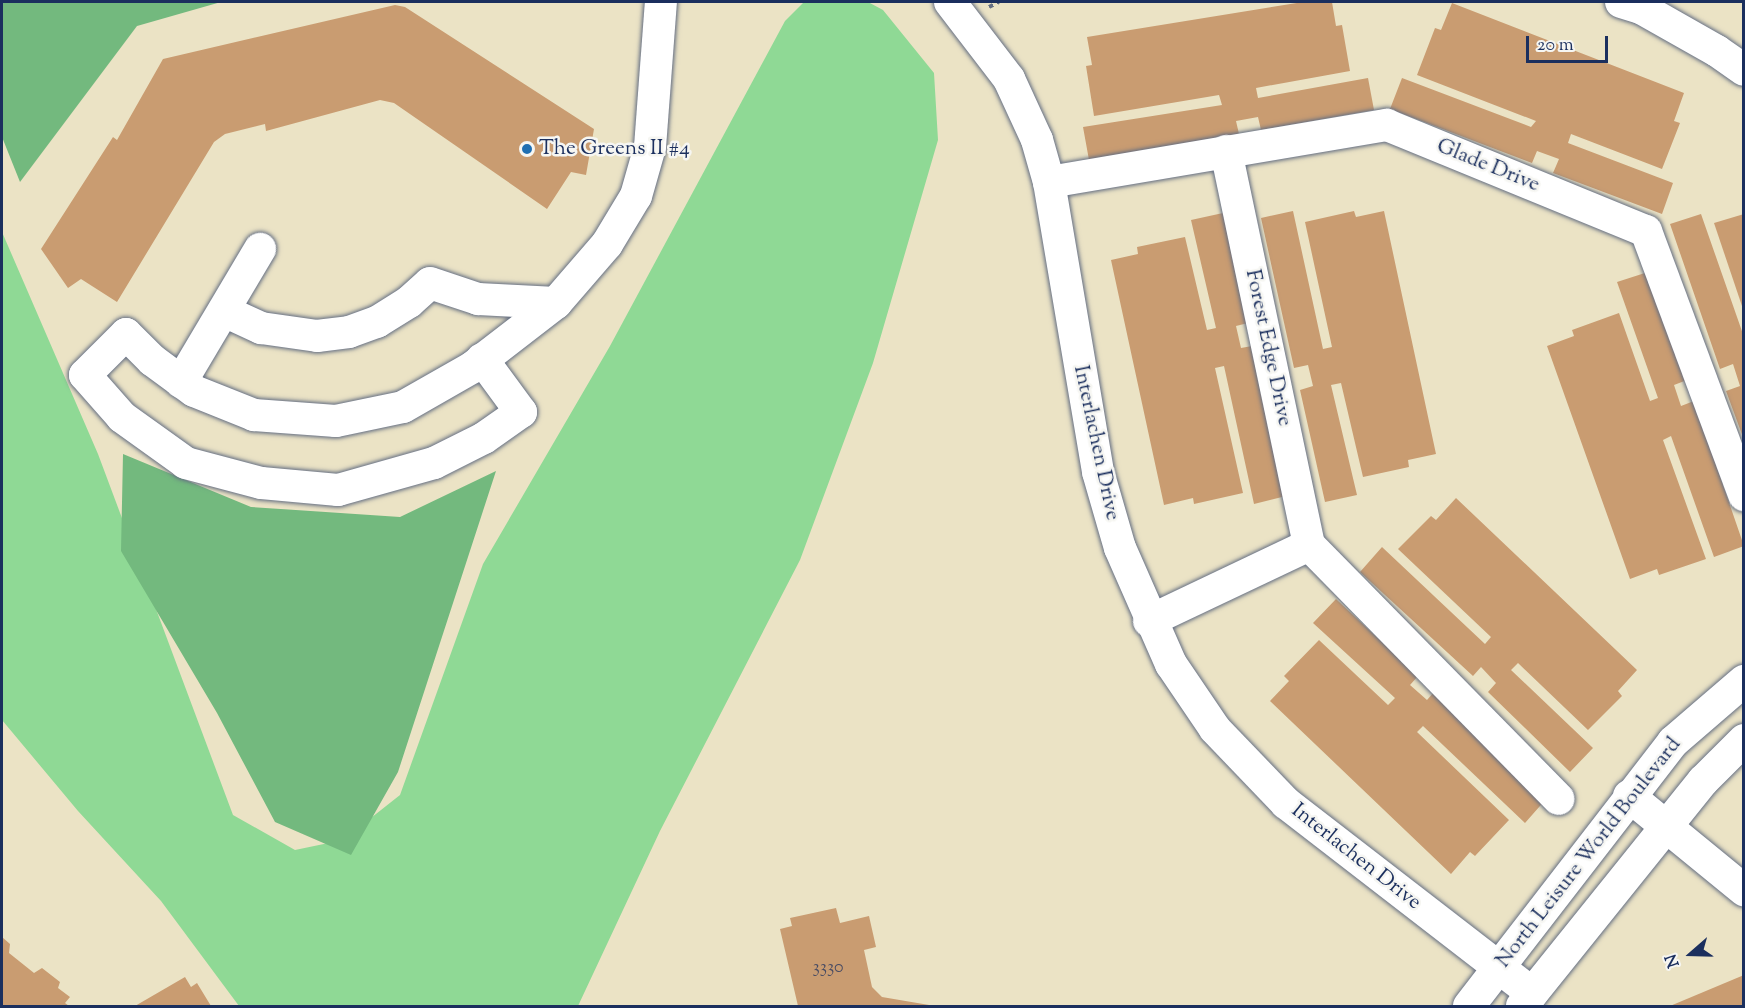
<!DOCTYPE html>
<html>
<head>
<meta charset="utf-8">
<style>
	body { margin:0 }
	#map { position:relative; width:1745px; height:1008px; overflow:hidden; background:#ebe3c5; font-family:"Sorts Mill Goudy",serif }
	div>[style] { position:absolute }
	.green>* { inset:0; background:#8fd995 }
	.forest>* { inset:0; background:#73b97e }
	.building>* { inset:0; background:#c99c71 }
	.path>* { height:4px; margin-top:-2px; transform-origin:0; background:repeating-linear-gradient(90deg,#646e82 0 4.5px,transparent 0 9px) }
	.roads { filter:drop-shadow(0 0 2px #646e82) drop-shadow(0 0 2px #646e82) }
	.minor>* { height:32px; margin:-16px; padding:0 16px; transform-origin:16px; border-radius:16px; background:#fff }
	.dots>* { width:16px; height:16px; translate:-50% -50%; box-sizing:border-box; border:3px solid #f6f6f2; border-radius:50% }
	span { translate:-50% -50%; white-space:nowrap; text-align:center; line-height:1.15; -webkit-text-stroke:5px #f6f6f2; paint-order:stroke }
	.number-label { font-size:18px; color:#464a63 }
	.number-label span { -webkit-text-stroke-width:0 }
	.poi-label { font-size:21px; color:#1b2f5e }
	.left { translate:0 -50%; text-align:left }
	.street-label { font-size:21px; color:#1b2f5e }
	.frame { position:absolute; inset:0; border:3px solid #1b2f5e; pointer-events:none }
	.north { position:absolute; left:1661px; top:924px; width:60px; height:60px; -webkit-text-stroke:4px #f6f6f2; paint-order:stroke; rotate:250deg; font-size:16px; font-weight:700; line-height:24px; text-align:center; color:#1b2f5e }
	.north::after { content:''; display:block; margin:auto; width:21px; height:27px; background:#1b2f5e; clip-path:polygon(50% 0,100% 100%,50% 72%,0 100%) }
	.scale { position:absolute; left:1526px; top:36px; width:82px; height:27px; box-sizing:border-box; border:3px solid #1b2f5e; border-top:0; padding-left:8px; font-size:18px; line-height:21px; white-space:nowrap; color:#1b2f5e; -webkit-text-stroke:4px #f6f6f2; paint-order:stroke }
</style>
</head>
<body>
<div id="map">
	<div class="green">
		<div style="clip-path:polygon(804px 2px,868px 2px,883px 10px,934px 73px,938px 140px,873px 363px,800px 560px,660px 831px,578px 1006px,239px 1006px,161px 901px,78px 811px,2px 720px,2px 232px,98px 454px,233px 815px,295px 850px,343px 840px,400px 795px,483px 564px,610px 346px,785px 21px)"></div>
	</div>
	<div class="forest">
		<div style="clip-path:polygon(2px 2px,221px 2px,137px 26px,20px 182px,2px 137px)"></div>
		<div style="clip-path:polygon(123px 454px,251px 507px,400px 517px,496px 471px,398px 772px,351px 855px,275px 822px,217px 713px,121px 551px)"></div>
	</div>
	<div class="building">
		<div style="clip-path:polygon(1303px 2px,1332px 2px,1336px 26px,1342px 25px,1350px 71px,1256px 88px,1258px 98px,1368px 78px,1374px 110px,1261px 130px,1258px 117px,1236px 121px,1239px 134px,1089px 160px,1083px 127px,1222px 105px,1219px 95px,1094px 116px,1086px 66px,1092px 65px,1087px 37px)"></div>
		<div style="clip-path:polygon(1452px 3px,1684px 93px,1674px 121px,1680px 123px,1662px 169px,1571px 134px,1568px 143px,1673px 183px,1662px 214px,1553px 173px,1559px 159px,1537px 151px,1532px 163px,1390px 109px,1402px 78px,1531px 127px,1536px 121px,1417px 75px,1435px 28px,1441px 30px)"></div>
		<div style="clip-path:polygon(395px 5px,405px 7px,594px 129px,586px 175px,571px 172px,547px 209px,394px 103px,380px 100px,266px 131px,265px 124px,225px 134px,214px 142px,117px 302px,81px 279px,68px 288px,41px 249px,113px 137px,117px 140px,163px 59px)"></div>
		<div style="clip-path:polygon(1293px 211px,1323px 349px,1332px 347px,1305px 222px,1354px 211px,1356px 217px,1384px 211px,1436px 454px,1408px 460px,1409px 467px,1363px 477px,1341px 383px,1331px 385px,1357px 495px,1325px 502px,1300px 390px,1313px 386px,1308px 365px,1294px 368px,1261px 218px)"></div>
		<div style="clip-path:polygon(1223px 213px,1248px 323px,1236px 326px,1241px 348px,1252px 346px,1286px 496px,1254px 504px,1224px 366px,1215px 368px,1243px 493px,1194px 504px,1193px 498px,1164px 505px,1111px 260px,1138px 254px,1137px 247px,1185px 237px,1207px 330px,1216px 328px,1191px 220px)"></div>
		<div style="clip-path:polygon(1701px 214px,1744px 337px,1744px 440px,1726px 391px,1740px 386px,1733px 364px,1720px 369px,1670px 224px)"></div>
		<div style="clip-path:polygon(1744px 214px,1744px 309px,1743px 309px,1714px 223px)"></div>
		<div style="clip-path:polygon(1648px 272px,1687px 380px,1674px 385px,1681px 406px,1694px 401px,1744px 546px,1714px 557px,1671px 436px,1663px 440px,1706px 559px,1659px 575px,1657px 569px,1630px 579px,1547px 346px,1574px 336px,1572px 330px,1619px 313px,1650px 401px,1658px 398px,1617px 282px)"></div>
		<div style="clip-path:polygon(1456px 498px,1637px 670px,1618px 691px,1622px 696px,1588px 730px,1518px 663px,1511px 670px,1593px 748px,1570px 772px,1488px 692px,1496px 683px,1481px 667px,1473px 676px,1360px 572px,1382px 547px,1485px 644px,1491px 637px,1398px 549px,1431px 516px,1436px 520px)"></div>
		<div style="clip-path:polygon(1336px 599px,1418px 676px,1410px 685px,1427px 700px,1434px 692px,1547px 798px,1525px 823px,1423px 726px,1417px 732px,1509px 820px,1475px 856px,1470px 852px,1451px 874px,1270px 701px,1289px 681px,1284px 676px,1319px 640px,1388px 705px,1395px 698px,1313px 623px)"></div>
		<div style="clip-path:polygon(836px 908px,840px 923px,869px 916px,876px 947px,864px 950px,872px 987px,882px 997px,935px 1006px,798px 1006px,780px 929px,792px 926px,790px 918px)"></div>
		<div style="clip-path:polygon(2px 937px,10px 944px,9px 953px,34px 973px,42px 968px,60px 982px,58px 988px,70px 997px,65px 1003px,69px 1006px,2px 1006px)"></div>
		<div style="clip-path:polygon(1744px 975px,1744px 1006px,1670px 1006px)"></div>
		<div style="clip-path:polygon(185px 977px,191px 987px,197px 983px,211px 1006px,135px 1006px)"></div>
	</div>
	<div class="path">
		<div style="left:989px;top:7px;width:11px;rotate:-27deg"></div>
	</div>
	<div class="roads">
		<div class="minor">
			<div style="left:950px;top:2px;width:97px;rotate:52.5deg"></div>
			<div style="left:1009px;top:79px;width:67px;rotate:65.3deg"></div>
			<div style="left:1037px;top:140px;width:44px;rotate:74.1deg"></div>
			<div style="left:1049px;top:182px;width:294px;rotate:80.4deg"></div>
			<div style="left:1098px;top:472px;width:79px;rotate:73.9deg"></div>
			<div style="left:1120px;top:548px;width:127px;rotate:66.3deg"></div>
			<div style="left:1171px;top:664px;width:78px;rotate:55.9deg"></div>
			<div style="left:1215px;top:729px;width:103px;rotate:46.2deg"></div>
			<div style="left:1286px;top:803px;width:311px;rotate:37.7deg"></div>
			<div style="left:1621px;top:2px;width:21px;rotate:17deg"></div>
			<div style="left:1641px;top:8px;width:87px;rotate:29.5deg"></div>
			<div style="left:1717px;top:51px;width:33px;rotate:35deg"></div>
			<div style="left:1226px;top:151px;width:403px;rotate:78.1deg"></div>
			<div style="left:1309px;top:545px;width:356px;rotate:45.5deg"></div>
			<div style="left:1049px;top:182px;width:343px;rotate:-9.6deg"></div>
			<div style="left:1387px;top:125px;width:280px;rotate:22.3deg"></div>
			<div style="left:1646px;top:231px;width:282px;rotate:69.6deg"></div>
			<div style="left:224px;top:311px;width:41px;rotate:24.7deg"></div>
			<div style="left:261px;top:328px;width:57px;rotate:8.1deg"></div>
			<div style="left:317px;top:336px;width:32px;rotate:-7deg"></div>
			<div style="left:349px;top:332px;width:30px;rotate:-20deg"></div>
			<div style="left:377px;top:322px;width:38px;rotate:-32deg"></div>
			<div style="left:409px;top:302px;width:28px;rotate:-42deg"></div>
			<div style="left:430px;top:283px;width:51px;rotate:18.4deg"></div>
			<div style="left:478px;top:299px;width:78px;rotate:2.9deg"></div>
			<div style="left:482px;top:359px;width:66px;rotate:53.7deg"></div>
			<div style="left:521px;top:412px;width:45px;rotate:144.9deg"></div>
			<div style="left:484px;top:438px;width:56px;rotate:153.4deg"></div>
			<div style="left:434px;top:463px;width:100px;rotate:164.3deg"></div>
			<div style="left:338px;top:490px;width:77px;rotate:-174.8deg"></div>
			<div style="left:261px;top:483px;width:78px;rotate:-165.1deg"></div>
			<div style="left:186px;top:463px;width:79px;rotate:-144.3deg"></div>
			<div style="left:122px;top:417px;width:56px;rotate:-131.4deg"></div>
			<div style="left:85px;top:375px;width:58px;rotate:-45deg"></div>
			<div style="left:126px;top:334px;width:37px;rotate:45deg"></div>
			<div style="left:152px;top:360px;width:52px;rotate:36.4deg"></div>
			<div style="left:194px;top:391px;width:65px;rotate:21.8deg"></div>
			<div style="left:254px;top:415px;width:82px;rotate:4.2deg"></div>
			<div style="left:336px;top:421px;width:68px;rotate:-11.8deg"></div>
			<div style="left:403px;top:407px;width:81px;rotate:-29.7deg"></div>
			<div style="left:473px;top:367px;width:105px;rotate:-37.6deg"></div>
			<div style="left:556px;top:303px;width:78px;rotate:-49.2deg"></div>
			<div style="left:607px;top:244px;width:56px;rotate:-58.9deg"></div>
			<div style="left:636px;top:196px;width:51px;rotate:-74.1deg"></div>
			<div style="left:650px;top:147px;width:145px;rotate:-85.7deg"></div>
			<div style="left:181px;top:382px;width:155px;rotate:-59.3deg"></div>
			<div style="left:1149px;top:621px;width:177px;rotate:-25.4deg"></div>
			<div style="left:1629px;top:796px;width:149px;rotate:39.3deg"></div>
			<div style="left:1469px;top:1006px;width:334px;rotate:-52.3deg"></div>
			<div style="left:1673px;top:742px;width:94px;rotate:-40.7deg"></div>
			<div style="left:1522px;top:1006px;width:289px;rotate:-51.2deg"></div>
			<div style="left:1703px;top:781px;width:58px;rotate:-45deg"></div>
		</div>
	</div>
	<div class="dots">
		<div style="left:527px;top:149px;background:#1f6fb2"></div>
	</div>
	<div class="number-label">
		<span style="left:828px;top:968px">3330</span>
	</div>
	<div class="poi-label">
		<span class="left" style="left:539px;top:149px">The Greens II #4</span>
	</div>
	<div class="street-label">
		<span style="left:1488px;top:166px;rotate:22deg">Glade Drive</span>
		<span style="left:1268px;top:348px;rotate:78deg">Forest Edge Drive</span>
		<span style="left:1096px;top:443px;rotate:78deg">Interlachen Drive</span>
		<span style="left:1589px;top:853px;rotate:-52deg">North Leisure World Boulevard</span>
		<span style="left:1356px;top:857px;rotate:38deg">Interlachen Drive</span>
	</div>
	<div class="frame"></div>
	<div class="north">N</div>
	<div class="scale">20 m</div>
</div>
</body>
</html>
